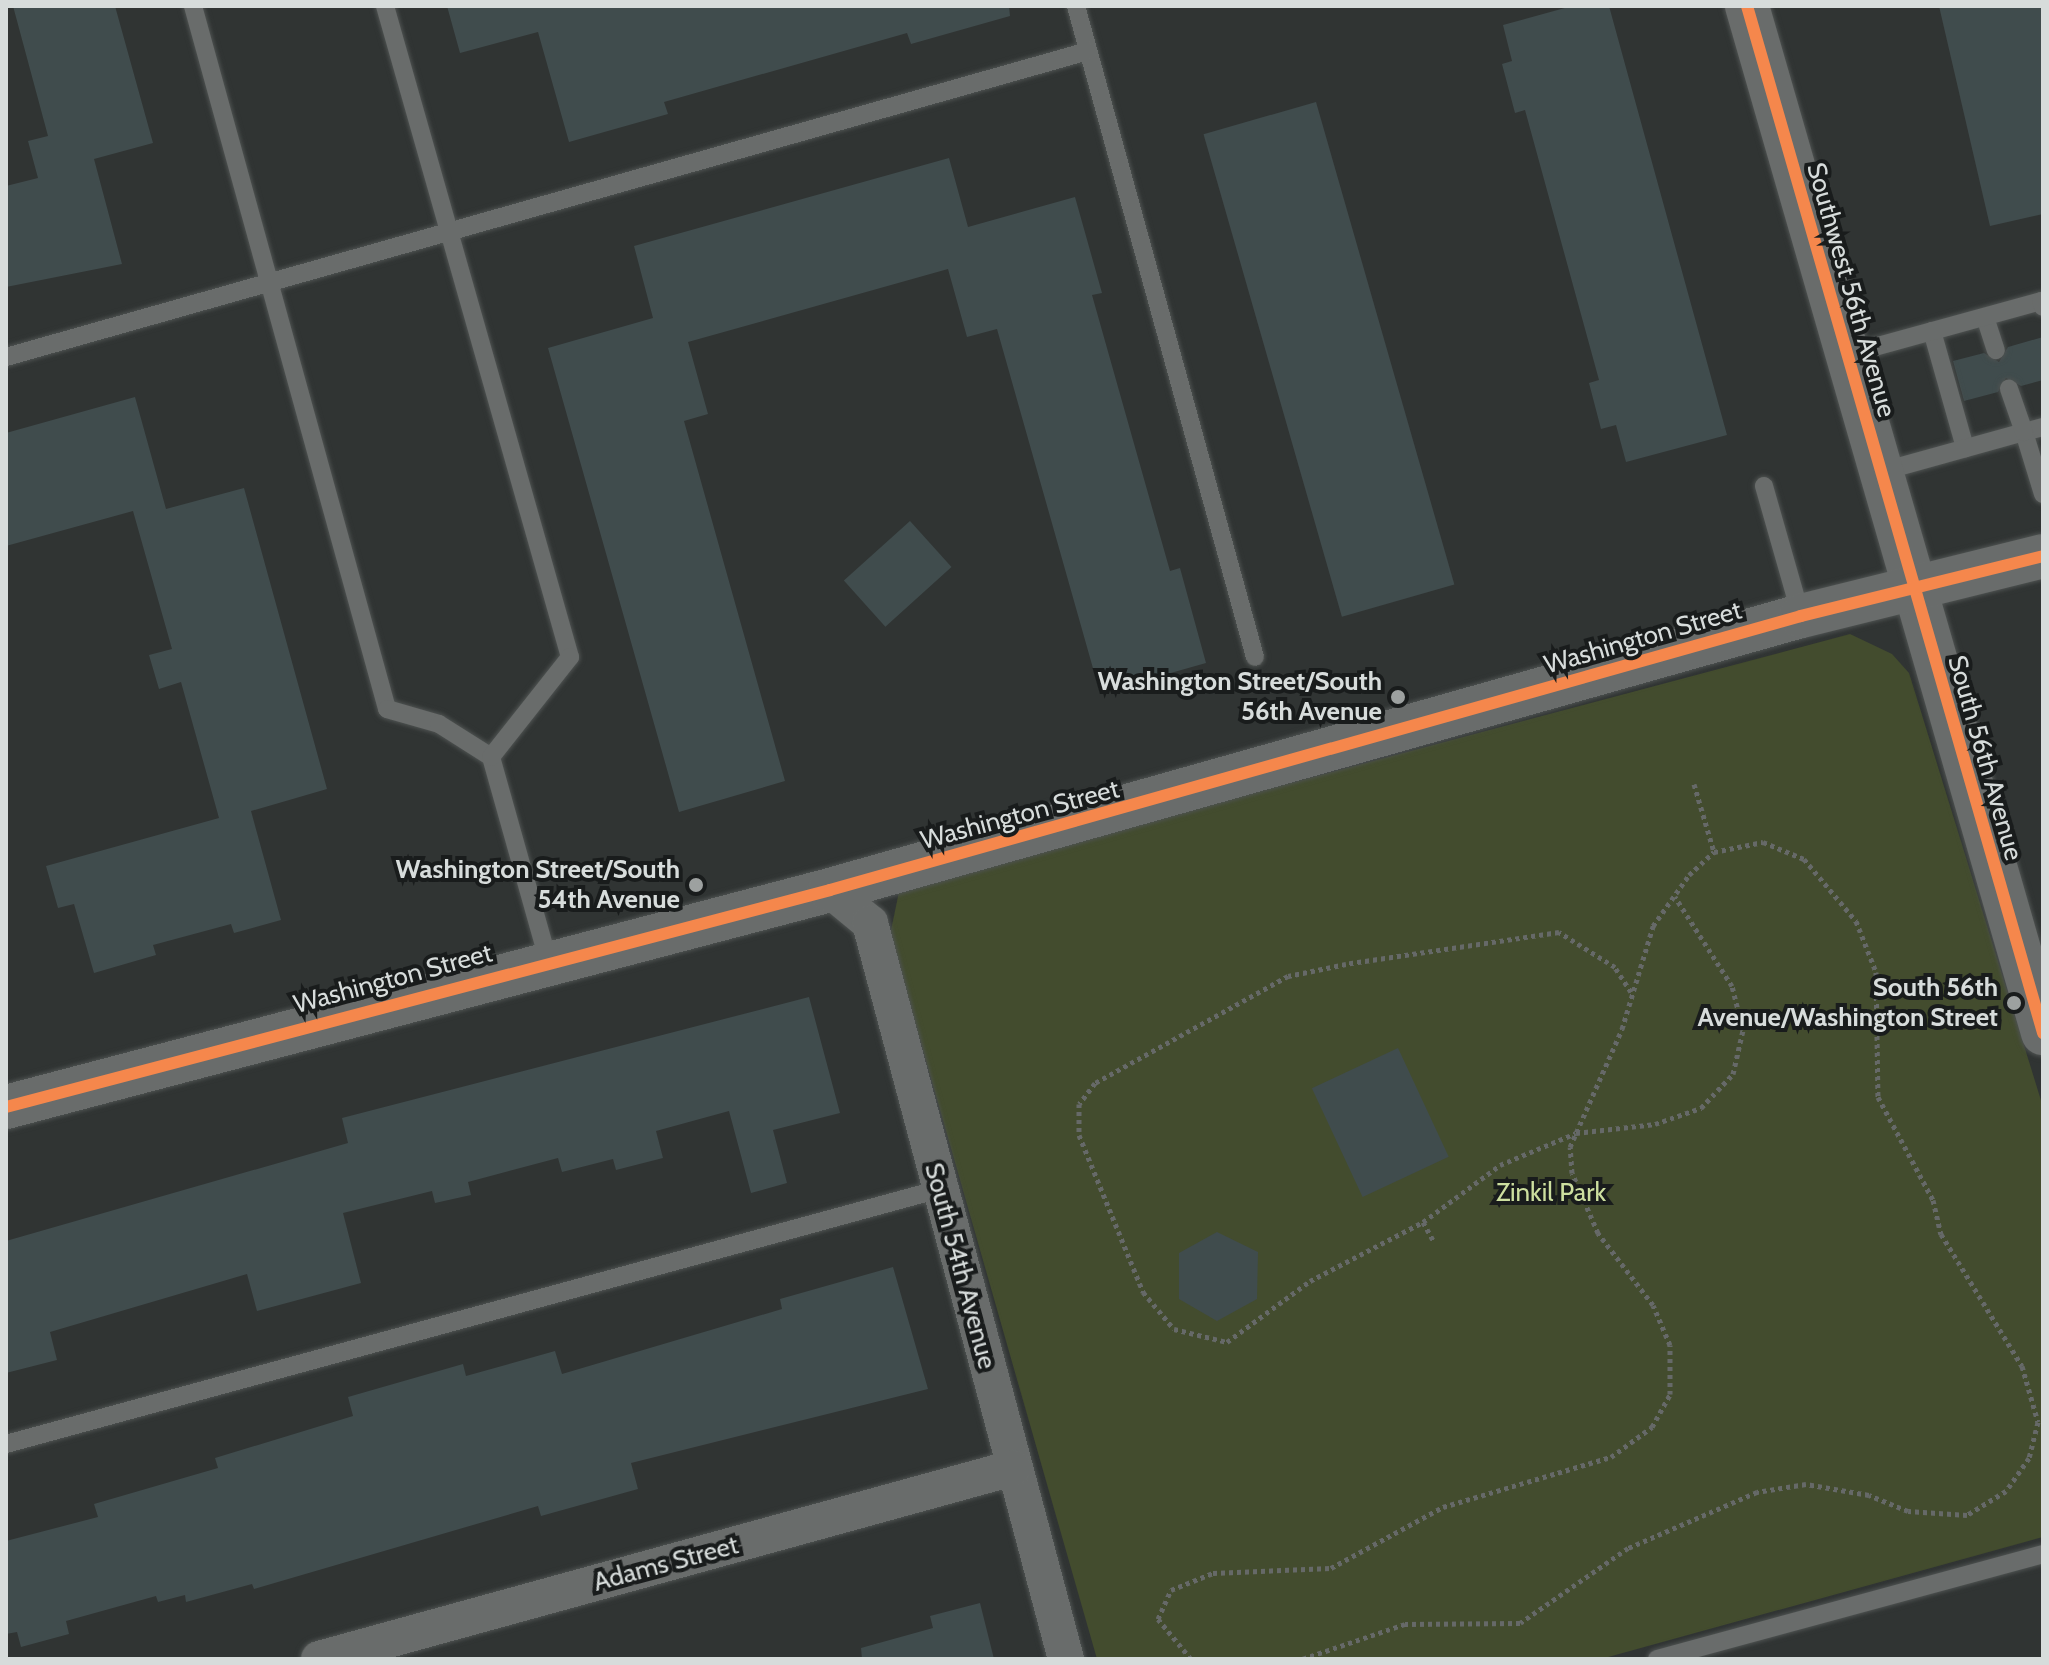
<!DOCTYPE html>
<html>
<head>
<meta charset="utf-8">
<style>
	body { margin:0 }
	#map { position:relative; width:2049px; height:1665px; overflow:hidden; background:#303433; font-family:Cabin,sans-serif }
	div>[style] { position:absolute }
	.green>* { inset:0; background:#434c2e }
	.building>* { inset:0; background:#404c4d; transform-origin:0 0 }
	.path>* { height:5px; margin-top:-2.5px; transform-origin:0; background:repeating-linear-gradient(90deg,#666968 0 4px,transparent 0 8px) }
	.roads { filter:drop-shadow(0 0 2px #4e5251) drop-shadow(0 0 2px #4e5251) }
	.service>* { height:18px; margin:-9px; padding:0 9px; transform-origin:9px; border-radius:9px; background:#696c6b }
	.minor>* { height:36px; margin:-18px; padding:0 18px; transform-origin:18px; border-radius:18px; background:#696c6b }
	.tertiary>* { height:44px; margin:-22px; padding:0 22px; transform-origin:22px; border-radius:22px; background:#696c6b }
	.cycleway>* { height:12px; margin:-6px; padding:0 6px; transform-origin:6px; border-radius:6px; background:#f5874c }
	.dots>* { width:22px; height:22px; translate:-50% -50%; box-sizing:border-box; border:4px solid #191c1c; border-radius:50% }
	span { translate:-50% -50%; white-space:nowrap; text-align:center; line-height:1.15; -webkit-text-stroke:8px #191c1c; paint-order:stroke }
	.street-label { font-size:26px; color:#d7dcdb }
	.poi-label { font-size:26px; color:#d7dcdb; font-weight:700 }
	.right { translate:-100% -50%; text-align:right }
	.park-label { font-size:26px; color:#cddf9f }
	.frame { position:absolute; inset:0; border:8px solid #d7dcdb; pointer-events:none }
</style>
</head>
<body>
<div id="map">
	<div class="green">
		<div style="clip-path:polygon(1850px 634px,1892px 654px,1909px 673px,2043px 1107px,2043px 1537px,1601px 1659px,1097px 1659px,890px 935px,900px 887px)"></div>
	</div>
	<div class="building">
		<div style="clip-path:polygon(13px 6px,115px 6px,153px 143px,94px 159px,122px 264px,6px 287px,6px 186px,38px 178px,28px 141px,48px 136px)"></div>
		<div style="clip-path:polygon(447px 6px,1009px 6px,1010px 16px,911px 44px,907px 33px,664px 102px,668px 114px,569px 142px,538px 32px,460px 53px)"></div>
		<div style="clip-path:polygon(1572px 6px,1609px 6px,1727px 435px,1626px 462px,1616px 425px,1601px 429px,1589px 383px,1599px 380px,1525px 110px,1515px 113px,1502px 64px,1512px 61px,1503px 25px)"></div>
		<div style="clip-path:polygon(1939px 6px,2043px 6px,2043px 214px,1990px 226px)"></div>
		<div style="left:1316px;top:102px;width:502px;height:117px;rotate:74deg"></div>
		<div style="clip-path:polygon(949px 158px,968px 227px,1075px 197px,1102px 293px,1092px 295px,1170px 571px,1180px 568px,1206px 663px,1100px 693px,997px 329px,967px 337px,948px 269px,688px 342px,708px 414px,684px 421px,785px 781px,679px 812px,548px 348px,653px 318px,634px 246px)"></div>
		<div style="clip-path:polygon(2043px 337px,2043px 380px,2021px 386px,2006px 378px,1998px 392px,1964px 401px,1953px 361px,1984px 353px,1999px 362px,2008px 347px)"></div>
		<div style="clip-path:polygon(135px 397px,166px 509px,244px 488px,327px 789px,251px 811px,281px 920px,234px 933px,231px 924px,153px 945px,156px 955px,94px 973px,74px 904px,58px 908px,46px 866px,219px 818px,181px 682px,159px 689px,149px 655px,172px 649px,133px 511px,6px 546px,6px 433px)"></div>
		<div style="left:910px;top:521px;width:62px;height:89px;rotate:48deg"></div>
		<div style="clip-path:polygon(809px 997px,840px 1113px,773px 1130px,787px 1183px,751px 1193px,729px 1111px,656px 1131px,663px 1158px,616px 1170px,613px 1159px,562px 1172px,558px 1158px,468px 1182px,471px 1195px,435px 1203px,432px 1191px,343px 1213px,361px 1283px,257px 1311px,247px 1274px,50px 1332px,57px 1360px,6px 1373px,6px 1241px,348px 1143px,342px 1118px)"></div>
		<div style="left:1398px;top:1048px;width:120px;height:95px;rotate:65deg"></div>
		<div style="clip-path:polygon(1217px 1232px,1258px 1252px,1257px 1299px,1217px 1321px,1179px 1299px,1179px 1253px)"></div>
		<div style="clip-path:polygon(893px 1267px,928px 1389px,631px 1463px,638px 1489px,541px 1516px,538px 1506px,254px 1589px,252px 1584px,186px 1602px,185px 1595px,158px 1602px,156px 1596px,66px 1621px,69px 1634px,21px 1647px,17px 1632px,6px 1634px,6px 1541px,98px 1517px,94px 1504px,218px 1468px,215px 1458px,353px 1416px,348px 1397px,463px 1364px,466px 1376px,555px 1351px,562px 1374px,782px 1309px,780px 1299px)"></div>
		<div style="clip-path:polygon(980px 1603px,994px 1659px,862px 1659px,861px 1648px,933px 1628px,930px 1616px)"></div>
	</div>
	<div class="path">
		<div style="left:1694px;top:784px;width:71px;rotate:73.6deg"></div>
		<div style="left:1631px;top:992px;width:30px;rotate:-123deg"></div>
		<div style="left:1615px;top:967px;width:66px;rotate:-148deg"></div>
		<div style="left:1559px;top:932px;width:215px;rotate:171.5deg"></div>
		<div style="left:1346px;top:964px;width:59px;rotate:168.3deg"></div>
		<div style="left:1288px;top:976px;width:221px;rotate:151deg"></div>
		<div style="left:1095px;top:1083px;width:26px;rotate:127deg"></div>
		<div style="left:1079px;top:1104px;width:31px;rotate:90deg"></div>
		<div style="left:1079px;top:1135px;width:170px;rotate:67.8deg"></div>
		<div style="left:1143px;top:1292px;width:48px;rotate:50deg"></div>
		<div style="left:1174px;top:1329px;width:55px;rotate:13.8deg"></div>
		<div style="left:1227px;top:1342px;width:103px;rotate:-36.3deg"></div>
		<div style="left:1310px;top:1281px;width:127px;rotate:-27.6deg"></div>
		<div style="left:1423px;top:1222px;width:96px;rotate:-36.5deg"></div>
		<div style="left:1500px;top:1165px;width:82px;rotate:-22.8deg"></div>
		<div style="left:1576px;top:1133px;width:80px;rotate:-6.5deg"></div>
		<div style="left:1655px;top:1124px;width:49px;rotate:-19.2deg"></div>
		<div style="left:1701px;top:1108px;width:47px;rotate:-46.7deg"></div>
		<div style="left:1733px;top:1074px;width:45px;rotate:-77.2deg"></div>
		<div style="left:1743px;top:1030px;width:45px;rotate:-104deg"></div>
		<div style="left:1732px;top:986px;width:106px;rotate:-122.6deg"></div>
		<div style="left:1423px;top:1222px;width:21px;rotate:61deg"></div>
		<div style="left:1191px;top:1659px;width:52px;rotate:-129.5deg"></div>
		<div style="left:1158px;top:1619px;width:32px;rotate:-66deg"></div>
		<div style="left:1171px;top:1590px;width:45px;rotate:-22deg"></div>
		<div style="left:1213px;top:1573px;width:118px;rotate:-2.4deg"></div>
		<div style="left:1331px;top:1568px;width:128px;rotate:-28.6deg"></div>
		<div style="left:1443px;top:1507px;width:175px;rotate:-16.6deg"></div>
		<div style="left:1611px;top:1457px;width:51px;rotate:-36.2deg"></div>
		<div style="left:1652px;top:1427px;width:38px;rotate:-61deg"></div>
		<div style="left:1670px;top:1394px;width:49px;rotate:-90deg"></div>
		<div style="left:1670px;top:1345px;width:43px;rotate:-113deg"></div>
		<div style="left:1653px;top:1305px;width:91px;rotate:-127.4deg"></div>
		<div style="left:1598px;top:1233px;width:65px;rotate:-113.4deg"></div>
		<div style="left:1572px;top:1173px;width:26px;rotate:-94deg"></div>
		<div style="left:1570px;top:1147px;width:129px;rotate:-66.2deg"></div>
		<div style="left:1622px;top:1029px;width:108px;rotate:-73.2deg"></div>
		<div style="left:1653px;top:926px;width:62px;rotate:-54.8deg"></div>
		<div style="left:1689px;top:875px;width:34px;rotate:-43deg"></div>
		<div style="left:1714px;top:852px;width:50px;rotate:-11.5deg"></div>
		<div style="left:1763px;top:842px;width:44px;rotate:22.5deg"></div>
		<div style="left:1804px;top:859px;width:81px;rotate:50deg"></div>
		<div style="left:1856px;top:921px;width:55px;rotate:68.6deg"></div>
		<div style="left:1876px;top:972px;width:125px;rotate:89.1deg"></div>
		<div style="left:1878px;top:1097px;width:117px;rotate:61.9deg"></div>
		<div style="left:1933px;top:1200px;width:35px;rotate:77deg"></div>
		<div style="left:1941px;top:1234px;width:155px;rotate:58.5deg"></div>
		<div style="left:2022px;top:1366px;width:58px;rotate:74.1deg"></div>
		<div style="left:2038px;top:1422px;width:37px;rotate:104deg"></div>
		<div style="left:2029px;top:1458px;width:40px;rotate:124.9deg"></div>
		<div style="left:2006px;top:1491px;width:46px;rotate:148.4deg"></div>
		<div style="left:1967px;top:1515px;width:59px;rotate:-176.1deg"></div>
		<div style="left:1908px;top:1511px;width:42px;rotate:-157.7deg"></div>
		<div style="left:1869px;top:1495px;width:64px;rotate:-170.1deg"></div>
		<div style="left:1806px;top:1484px;width:50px;rotate:170.7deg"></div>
		<div style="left:1757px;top:1492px;width:141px;rotate:156.5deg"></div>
		<div style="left:1628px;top:1548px;width:131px;rotate:145.2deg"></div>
		<div style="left:1520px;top:1623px;width:115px;rotate:179.5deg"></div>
		<div style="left:1405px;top:1624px;width:109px;rotate:161.2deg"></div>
	</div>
	<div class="roads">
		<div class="service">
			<div style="left:193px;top:6px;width:729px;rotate:74.57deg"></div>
			<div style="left:387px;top:709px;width:54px;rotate:16.1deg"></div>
			<div style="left:439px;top:724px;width:62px;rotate:32.4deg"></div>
			<div style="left:491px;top:757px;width:211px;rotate:74.3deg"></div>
			<div style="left:385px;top:6px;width:677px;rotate:74.14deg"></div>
			<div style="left:570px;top:657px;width:127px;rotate:128.3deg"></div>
			<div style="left:1076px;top:6px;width:675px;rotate:74.63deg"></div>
			<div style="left:1985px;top:317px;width:35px;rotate:72deg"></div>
			<div style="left:1932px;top:331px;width:122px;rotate:74.2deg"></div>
			<div style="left:1849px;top:354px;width:199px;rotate:-15.4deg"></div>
			<div style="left:2041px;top:301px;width:6px;rotate:72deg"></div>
			<div style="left:6px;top:357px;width:1124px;rotate:-15.79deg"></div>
			<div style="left:2043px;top:427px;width:20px;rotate:165deg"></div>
			<div style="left:2024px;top:432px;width:65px;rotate:73deg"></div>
			<div style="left:1880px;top:472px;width:149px;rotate:-15.5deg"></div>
			<div style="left:2024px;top:432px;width:46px;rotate:-109.2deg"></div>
			<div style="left:1764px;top:486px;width:135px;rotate:74.1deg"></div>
			<div style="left:6px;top:1444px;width:968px;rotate:-15.27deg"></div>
			<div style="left:1657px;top:1659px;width:400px;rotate:-15.2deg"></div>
		</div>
		<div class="minor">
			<div style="left:830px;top:890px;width:52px;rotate:39.5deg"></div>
			<div style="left:870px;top:923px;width:762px;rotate:75.09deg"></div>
			<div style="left:319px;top:1659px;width:720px;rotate:-15.39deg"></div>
		</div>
		<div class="tertiary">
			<div style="left:1747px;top:6px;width:1069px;rotate:73.92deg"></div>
			<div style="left:6px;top:1107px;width:852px;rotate:-14.75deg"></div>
			<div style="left:830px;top:890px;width:1009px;rotate:-15.76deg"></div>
			<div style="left:1801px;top:616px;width:249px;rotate:-13.9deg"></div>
		</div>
	</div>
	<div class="cycleway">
		<div style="left:1747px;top:6px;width:1069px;rotate:73.92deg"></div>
		<div style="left:6px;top:1107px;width:852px;rotate:-14.75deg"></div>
		<div style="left:830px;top:890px;width:1009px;rotate:-15.76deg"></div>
		<div style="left:1801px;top:616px;width:249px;rotate:-13.9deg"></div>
	</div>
	<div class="dots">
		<div style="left:1398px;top:697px;background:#9da1a0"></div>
		<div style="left:696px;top:885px;background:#9da1a0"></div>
		<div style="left:2014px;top:1003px;background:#9da1a0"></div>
	</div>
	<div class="street-label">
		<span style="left:1851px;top:290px;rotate:74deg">Southwest 56th Avenue</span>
		<span style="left:1643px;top:638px;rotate:-16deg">Washington Street</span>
		<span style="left:1985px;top:758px;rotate:74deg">South 56th Avenue</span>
		<span style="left:1020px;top:815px;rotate:-15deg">Washington Street</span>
		<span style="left:393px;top:979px;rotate:-15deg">Washington Street</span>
		<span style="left:960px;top:1266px;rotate:75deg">South 54th Avenue</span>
		<span style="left:666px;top:1564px;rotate:-15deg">Adams Street</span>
	</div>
	<div class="poi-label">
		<span class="right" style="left:1382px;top:697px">Washington Street/South<br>56th Avenue</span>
		<span class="right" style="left:680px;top:885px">Washington Street/South<br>54th Avenue</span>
		<span class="right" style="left:1998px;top:1003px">South 56th<br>Avenue/Washington Street</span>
	</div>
	<div class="park-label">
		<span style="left:1551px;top:1193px">Zinkil Park</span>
	</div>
	<div class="frame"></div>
</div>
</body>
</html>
